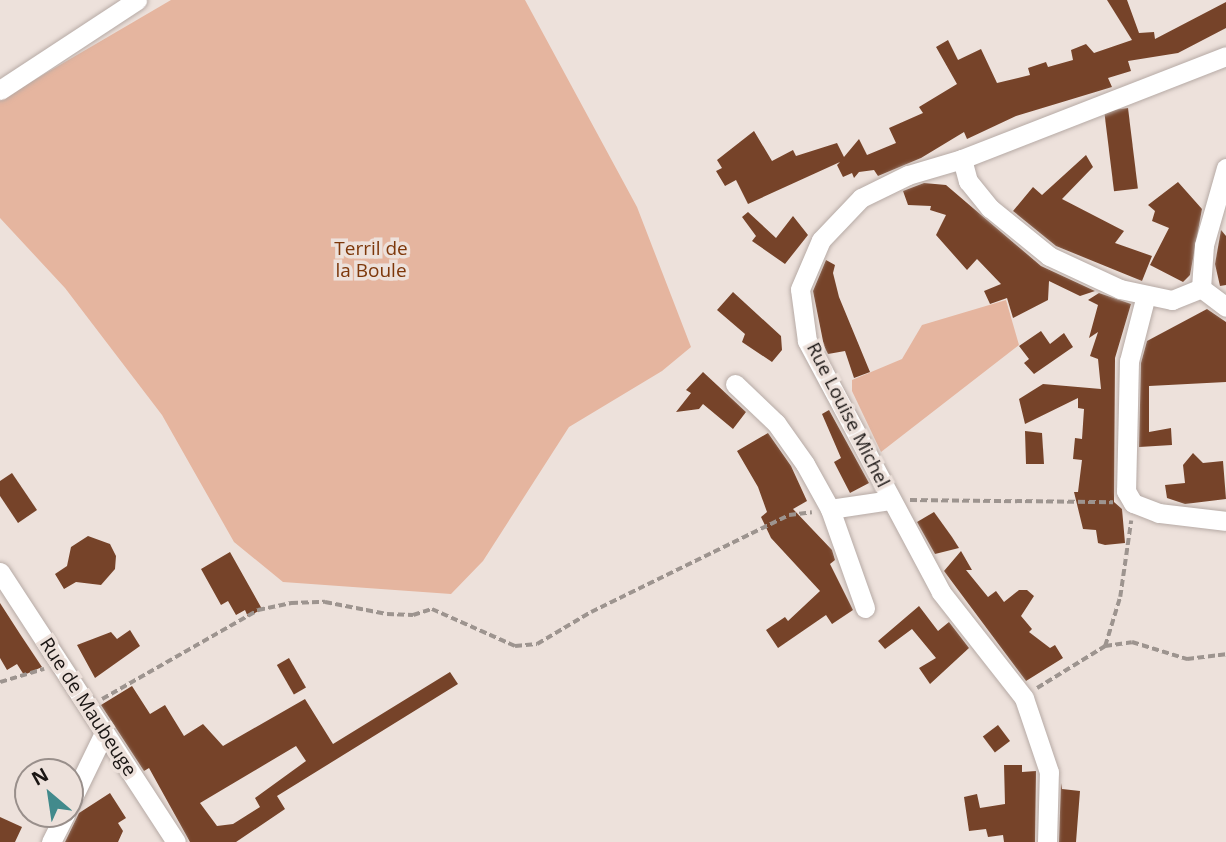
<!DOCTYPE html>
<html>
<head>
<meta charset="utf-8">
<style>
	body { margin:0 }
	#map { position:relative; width:1226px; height:842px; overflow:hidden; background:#ede1db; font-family:"Open Sans",sans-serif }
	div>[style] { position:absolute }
	.green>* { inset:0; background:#e5b59f }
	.building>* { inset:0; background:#764329; transform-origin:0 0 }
	.path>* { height:3.5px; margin-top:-1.75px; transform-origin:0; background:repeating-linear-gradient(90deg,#9d948f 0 7px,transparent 0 10.5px) }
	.roads { filter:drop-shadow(0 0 2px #b6aaa5) drop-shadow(0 0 2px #b6aaa5) }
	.minor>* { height:19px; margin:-9.5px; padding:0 9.5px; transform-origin:9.5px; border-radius:9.5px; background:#fff }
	span { translate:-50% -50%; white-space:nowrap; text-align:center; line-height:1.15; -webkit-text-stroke:7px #ede1db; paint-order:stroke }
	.park-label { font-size:19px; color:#7d370a }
	.street-label { font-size:19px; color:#1a1513 }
	.north { position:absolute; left:14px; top:758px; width:70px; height:70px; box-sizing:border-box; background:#ede1db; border:2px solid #998f8b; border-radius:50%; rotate:331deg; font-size:19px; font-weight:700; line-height:28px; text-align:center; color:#1a1513 }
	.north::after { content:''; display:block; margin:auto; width:24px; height:32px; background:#428a8c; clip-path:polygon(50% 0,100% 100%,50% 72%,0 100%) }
</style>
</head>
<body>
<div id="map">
	<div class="green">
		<div style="clip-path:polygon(171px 0,525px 0,637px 207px,691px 347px,662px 371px,569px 427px,483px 561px,451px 594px,283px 582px,234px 542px,162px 415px,65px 288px,0 218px,0 100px)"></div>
		<div style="clip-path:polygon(1006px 300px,1019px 345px,881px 452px,852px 391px,852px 380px,902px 359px,922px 325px)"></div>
	</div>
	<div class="building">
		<div style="clip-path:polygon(1107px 0,1127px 0,1139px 33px,1154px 32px,1155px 39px,1226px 2px,1226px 28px,1178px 53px,1128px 61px,1131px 71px,1108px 78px,1112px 87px,1016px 116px,967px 139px,964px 132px,921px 158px,878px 176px,874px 170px,859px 172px,854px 178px,852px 173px,843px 177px,837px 165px,840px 162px,748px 204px,736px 180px,725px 186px,716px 171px,722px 168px,717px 160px,754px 131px,772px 161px,793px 150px,796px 156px,837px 143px,844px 157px,859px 139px,867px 155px,896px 143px,889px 128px,923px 113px,919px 107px,957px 84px,936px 47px,948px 40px,958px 60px,981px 49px,997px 83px,1030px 75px,1028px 68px,1046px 62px,1048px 67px,1073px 60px,1071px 50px,1086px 44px,1094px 53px,1132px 40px)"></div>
		<div style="left:1128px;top:108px;width:81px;height:24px;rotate:83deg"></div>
		<div style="clip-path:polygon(1086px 155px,1093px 167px,1062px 199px,1124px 231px,1115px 243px,1152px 256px,1142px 281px,1056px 246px,1013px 211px,1033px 187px,1042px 195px)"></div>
		<div style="clip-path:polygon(1178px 182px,1202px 209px,1190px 275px,1183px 282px,1150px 265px,1169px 228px,1152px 221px,1155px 211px,1148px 205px)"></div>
		<div style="clip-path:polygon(924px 183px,946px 185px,1041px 266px,1095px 291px,1080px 296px,1049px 281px,1048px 300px,1013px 318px,1007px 298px,990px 304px,984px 291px,1001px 284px,977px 259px,967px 270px,936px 235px,946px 215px,930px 210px,931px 206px,908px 205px,903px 191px)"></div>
		<div style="clip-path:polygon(748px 212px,776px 238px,793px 216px,808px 235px,785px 264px,752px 241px,756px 236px,742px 217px)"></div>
		<div style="clip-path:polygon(1221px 230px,1226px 236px,1226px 285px,1220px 286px,1215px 264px)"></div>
		<div style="clip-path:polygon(826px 260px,835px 265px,833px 273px,839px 297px,870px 372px,854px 378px,845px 351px,828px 354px,824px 346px,813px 291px)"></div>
		<div style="clip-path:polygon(733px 292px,781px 336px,782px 350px,772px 362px,742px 342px,745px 334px,717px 310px)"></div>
		<div style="clip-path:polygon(1099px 293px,1131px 304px,1115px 358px,1114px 502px,1122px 509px,1125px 543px,1105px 545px,1098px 543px,1096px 530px,1083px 529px,1074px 492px,1078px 492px,1082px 460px,1073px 459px,1075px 438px,1082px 439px,1084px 409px,1078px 408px,1078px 398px,1025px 424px,1019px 399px,1043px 384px,1101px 389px,1098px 359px,1090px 356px,1098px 332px,1089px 338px,1098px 305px,1088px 300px)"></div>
		<div style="clip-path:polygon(1207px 309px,1226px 322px,1226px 382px,1149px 386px,1149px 432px,1171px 428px,1172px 445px,1139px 447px,1141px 363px,1147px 341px)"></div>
		<div style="clip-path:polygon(1041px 331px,1050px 344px,1064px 333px,1073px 347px,1034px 374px,1024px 363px,1029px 359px,1019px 346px)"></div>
		<div style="clip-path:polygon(703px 372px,746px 412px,733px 429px,703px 404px,699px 409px,676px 412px,691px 393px,686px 390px)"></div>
		<div style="clip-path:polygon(829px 410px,869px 483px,850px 493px,834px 462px,841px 458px,822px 414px)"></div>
		<div style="clip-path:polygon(1025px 431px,1042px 433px,1044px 464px,1026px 464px)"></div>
		<div style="clip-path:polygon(768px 433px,791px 466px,807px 501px,793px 509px,832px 550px,835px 560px,830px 564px,853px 610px,832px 624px,826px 615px,778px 648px,766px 630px,785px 617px,788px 621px,820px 591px,771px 538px,761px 517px,767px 512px,758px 487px,737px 451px)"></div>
		<div style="clip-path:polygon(1193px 453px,1203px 463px,1223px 461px,1226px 499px,1185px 504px,1167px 498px,1165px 485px,1185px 483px,1183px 465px)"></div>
		<div style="clip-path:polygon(12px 473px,37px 510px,18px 523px,0 496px,0 481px)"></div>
		<div style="clip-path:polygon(934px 512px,952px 537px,959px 548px,935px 554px,917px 522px)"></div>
		<div style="clip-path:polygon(88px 536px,110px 544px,116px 556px,115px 569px,101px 585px,76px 582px,64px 589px,55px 574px,67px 566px,71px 547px)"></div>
		<div style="clip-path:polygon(961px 551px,972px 570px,966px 570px,988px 597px,996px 591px,1004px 602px,1019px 590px,1027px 590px,1034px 596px,1021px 616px,1032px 629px,1029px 632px,1050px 648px,1055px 645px,1063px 658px,1026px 681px,944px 571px)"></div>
		<div style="clip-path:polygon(230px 552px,262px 609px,248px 617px,245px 610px,236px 615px,228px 601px,221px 605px,201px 569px)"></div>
		<div style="clip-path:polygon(0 603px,20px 634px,42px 667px,24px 675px,17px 664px,7px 670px,0 658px)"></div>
		<div style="clip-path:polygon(919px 606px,938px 631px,949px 622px,969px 648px,930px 684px,919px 668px,936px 658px,912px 629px,885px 649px,878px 641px)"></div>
		<div style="clip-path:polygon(130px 630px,140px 646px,95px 678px,77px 645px,111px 632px,117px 639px)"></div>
		<div style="left:289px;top:658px;width:34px;height:14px;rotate:60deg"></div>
		<div style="clip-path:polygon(evenodd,450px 672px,458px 684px,277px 796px,285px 809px,236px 842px,190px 842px,149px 768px,144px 771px,101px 705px,132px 686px,150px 714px,165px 705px,184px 736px,203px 724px,223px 746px,305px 699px,333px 744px,450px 672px,296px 746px,306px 761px,255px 798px,260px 807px,233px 824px,217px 826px,200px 803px,296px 746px)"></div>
		<div style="left:998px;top:725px;width:20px;height:19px;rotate:53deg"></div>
		<div style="clip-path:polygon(1004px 765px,1022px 765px,1022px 772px,1036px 771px,1035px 842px,1004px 842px,1003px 835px,988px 837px,986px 829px,969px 831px,964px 797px,977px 794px,980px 808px,1005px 804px)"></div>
		<div style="clip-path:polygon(1061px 783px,1062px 789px,1080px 791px,1076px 842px,1059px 842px)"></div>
		<div style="clip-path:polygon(110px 793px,126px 818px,118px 823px,123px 831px,118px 842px,65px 842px,79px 813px)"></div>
		<div style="clip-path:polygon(0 817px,22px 827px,15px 842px,0 842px)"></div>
	</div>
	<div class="path">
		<div style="left:910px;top:500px;width:203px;rotate:0.6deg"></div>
		<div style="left:1105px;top:646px;width:51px;rotate:-73deg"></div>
		<div style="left:1120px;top:597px;width:77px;rotate:-81.8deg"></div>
		<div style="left:0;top:682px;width:46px;rotate:-16.5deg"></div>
		<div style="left:1037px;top:688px;width:80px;rotate:-31.7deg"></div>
		<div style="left:1105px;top:646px;width:27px;rotate:-8deg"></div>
		<div style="left:1132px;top:642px;width:58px;rotate:17.2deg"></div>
		<div style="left:1187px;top:659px;width:39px;rotate:-7deg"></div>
		<div style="left:102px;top:699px;width:180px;rotate:-29.7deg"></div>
		<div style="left:258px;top:610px;width:34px;rotate:-12deg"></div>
		<div style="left:291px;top:603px;width:34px;rotate:-2deg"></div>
		<div style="left:325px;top:602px;width:63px;rotate:11deg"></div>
		<div style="left:387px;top:614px;width:26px;rotate:2deg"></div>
		<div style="left:413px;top:615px;width:20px;rotate:-18deg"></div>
		<div style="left:432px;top:609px;width:91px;rotate:24deg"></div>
		<div style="left:515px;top:646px;width:22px;rotate:-5deg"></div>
		<div style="left:537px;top:644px;width:63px;rotate:-30.7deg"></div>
		<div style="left:591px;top:612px;width:220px;rotate:-26.1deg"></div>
		<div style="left:789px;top:515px;width:23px;rotate:-7deg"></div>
	</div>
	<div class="roads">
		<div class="minor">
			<div style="left:0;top:90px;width:164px;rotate:-33.3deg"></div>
			<div style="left:962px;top:159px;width:23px;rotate:75deg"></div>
			<div style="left:968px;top:181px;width:35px;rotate:51deg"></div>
			<div style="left:990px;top:208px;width:76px;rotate:39.1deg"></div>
			<div style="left:1049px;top:256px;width:78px;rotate:24.9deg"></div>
			<div style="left:1120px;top:289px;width:53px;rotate:11.9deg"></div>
			<div style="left:1172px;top:300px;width:31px;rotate:-22deg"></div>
			<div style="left:1201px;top:288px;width:43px;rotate:-86deg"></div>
			<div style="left:1204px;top:245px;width:80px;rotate:-74.1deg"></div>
			<div style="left:1201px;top:288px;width:31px;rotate:37deg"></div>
			<div style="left:1146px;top:295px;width:68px;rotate:104.4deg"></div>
			<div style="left:1129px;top:361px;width:130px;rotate:91.3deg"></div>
			<div style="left:1126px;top:491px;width:14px;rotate:60deg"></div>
			<div style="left:1133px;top:503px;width:28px;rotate:21deg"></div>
			<div style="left:1159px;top:513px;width:67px;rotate:6.8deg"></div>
			<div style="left:735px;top:384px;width:57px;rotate:43.6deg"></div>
			<div style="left:776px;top:423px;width:50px;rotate:54.7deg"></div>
			<div style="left:805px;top:464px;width:51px;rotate:60.9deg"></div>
			<div style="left:830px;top:509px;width:105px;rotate:70.5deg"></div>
			<div style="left:830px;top:509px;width:62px;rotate:-8.4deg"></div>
			<div style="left:0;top:572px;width:322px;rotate:56.9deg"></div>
			<div style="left:70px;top:803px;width:78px;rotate:-64.1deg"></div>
			<div style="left:51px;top:842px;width:31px;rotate:-63deg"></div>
			<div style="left:1047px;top:842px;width:70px;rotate:-88.4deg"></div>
			<div style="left:1049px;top:772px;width:78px;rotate:-108.7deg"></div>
			<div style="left:1024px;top:698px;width:135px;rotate:-128.1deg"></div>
			<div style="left:941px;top:592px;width:285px;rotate:-118.1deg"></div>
			<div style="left:807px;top:341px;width:52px;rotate:-97.7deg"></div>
			<div style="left:800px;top:289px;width:53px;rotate:-66.8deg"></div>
			<div style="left:821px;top:240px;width:58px;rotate:-46.4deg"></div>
			<div style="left:861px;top:198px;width:52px;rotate:-26.1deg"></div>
			<div style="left:908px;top:175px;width:56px;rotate:-16.5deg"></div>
			<div style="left:962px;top:159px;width:283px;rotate:-21.3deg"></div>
		</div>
	</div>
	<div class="park-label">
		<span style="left:371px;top:260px">Terril de<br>la Boule</span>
	</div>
	<div class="street-label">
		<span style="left:848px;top:415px;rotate:63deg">Rue Louise Michel</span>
		<span style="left:88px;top:707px;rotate:57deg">Rue de Maubeuge</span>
	</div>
	<div class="north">N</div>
</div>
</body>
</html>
